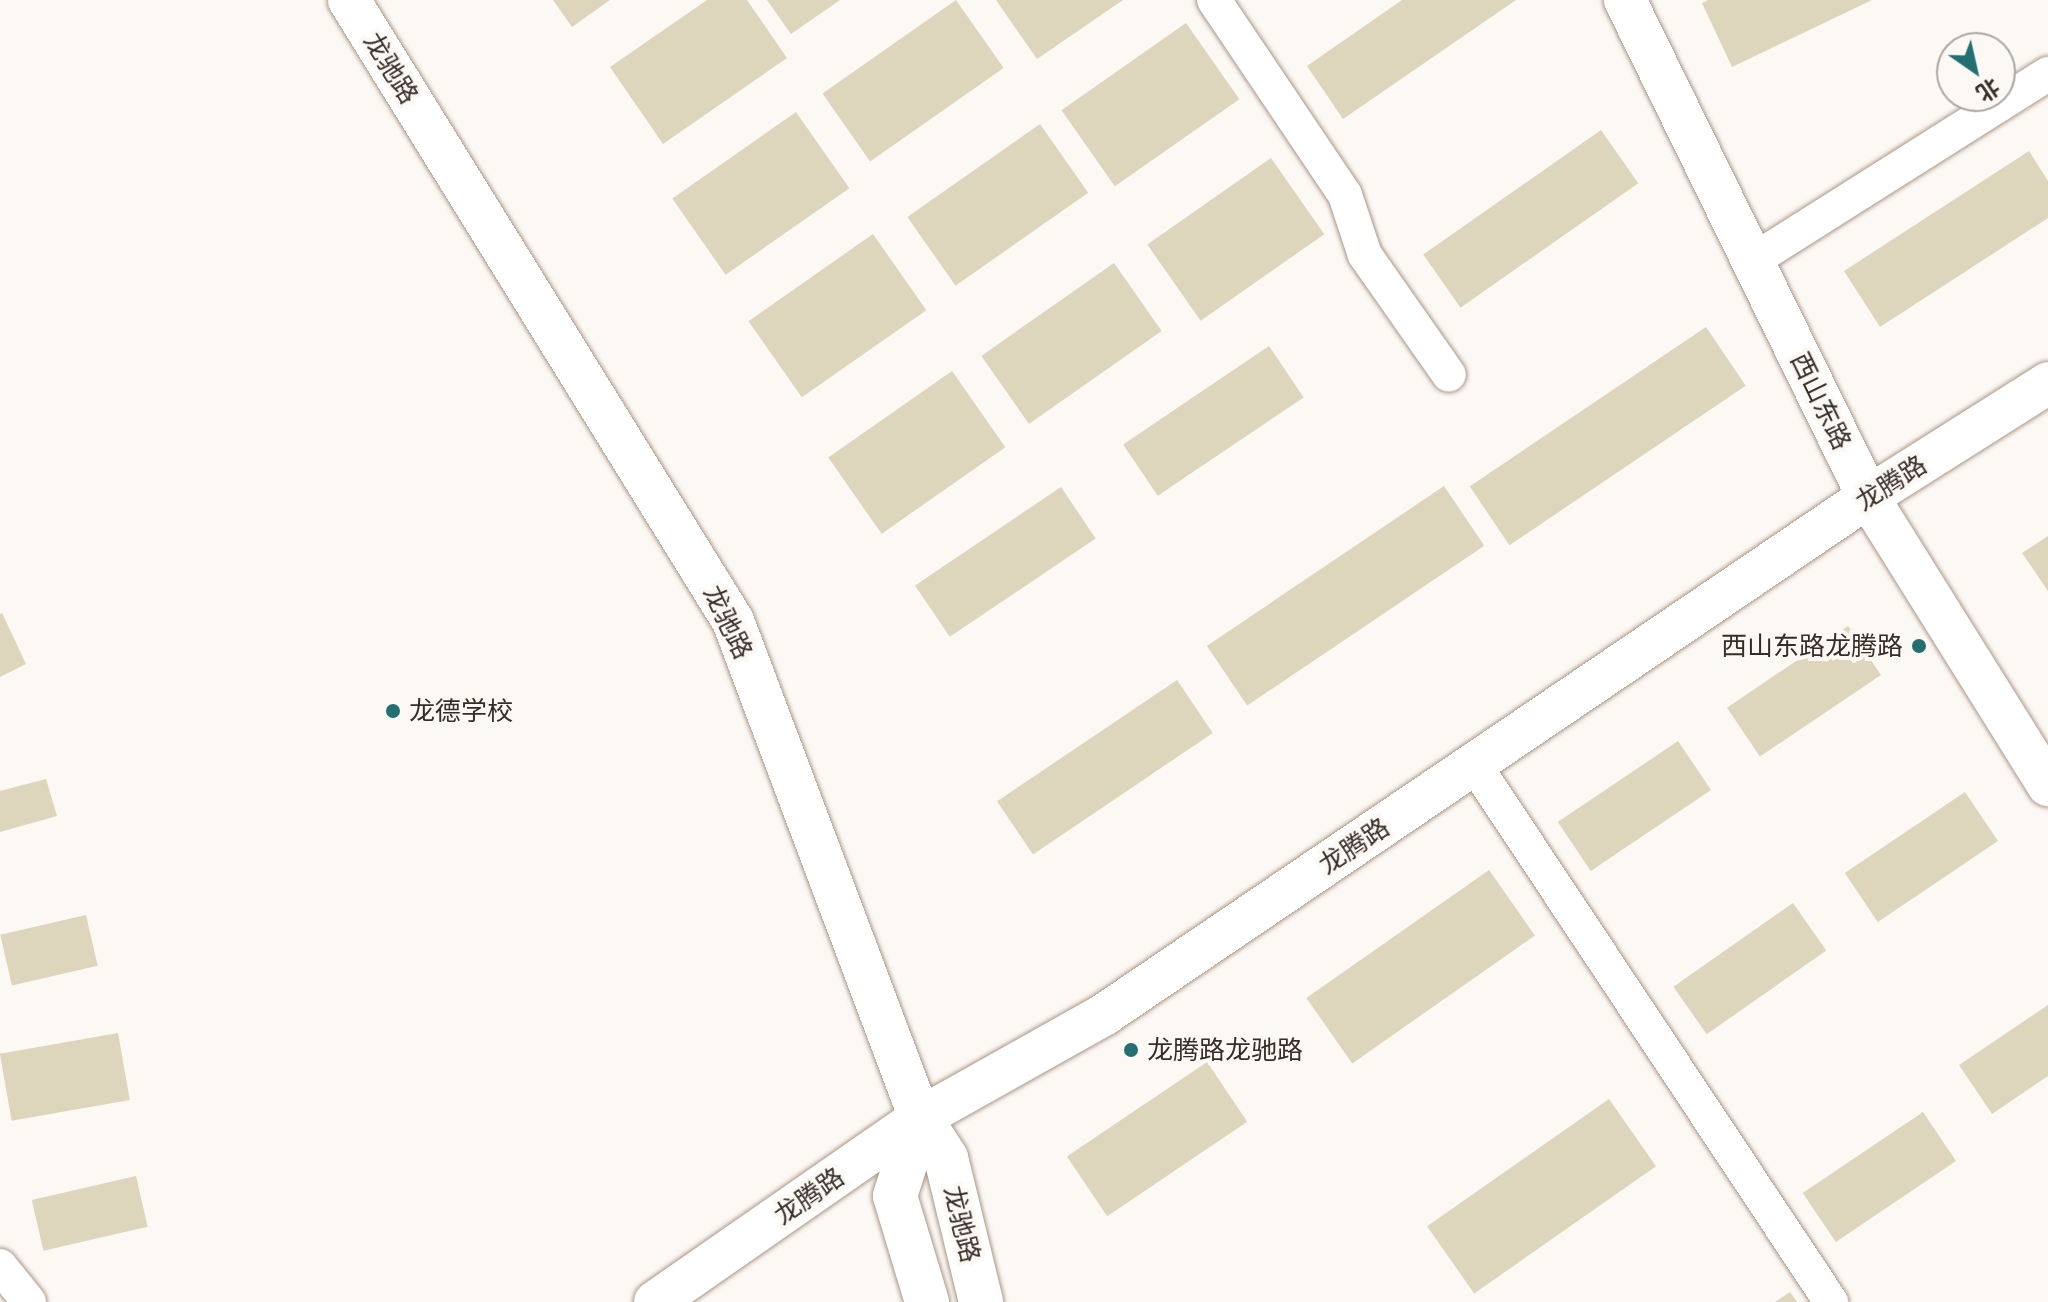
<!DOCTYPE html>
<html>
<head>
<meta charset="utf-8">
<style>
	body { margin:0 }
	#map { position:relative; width:2048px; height:1302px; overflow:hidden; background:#fcf8f4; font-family:Quicksand,"Noto Sans SC",sans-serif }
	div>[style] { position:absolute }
	.building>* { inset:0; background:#ded5bd; transform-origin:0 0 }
	.roads { filter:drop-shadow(0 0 2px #aa9685) drop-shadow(0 0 2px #aa9685) }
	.minor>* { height:34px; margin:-17px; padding:0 17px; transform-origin:17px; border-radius:17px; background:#fff }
	.tertiary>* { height:42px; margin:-21px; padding:0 21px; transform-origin:21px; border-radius:21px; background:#fff }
	.secondary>* { height:44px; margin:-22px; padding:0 22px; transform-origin:22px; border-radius:22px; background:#fff }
	.dots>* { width:22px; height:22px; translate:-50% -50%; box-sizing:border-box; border:4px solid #fcf8f4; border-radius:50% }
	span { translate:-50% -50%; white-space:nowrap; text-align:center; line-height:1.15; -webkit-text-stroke:8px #fcf8f4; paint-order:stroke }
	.street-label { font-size:26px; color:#352d26 }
	.poi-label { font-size:26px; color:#352d26 }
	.right { translate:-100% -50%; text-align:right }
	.left { translate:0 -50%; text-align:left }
	.north { position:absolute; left:1936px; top:32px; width:80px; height:80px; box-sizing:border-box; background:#fcf8f4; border:2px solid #aca7a2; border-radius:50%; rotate:146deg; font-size:22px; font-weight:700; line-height:32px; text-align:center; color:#352d26 }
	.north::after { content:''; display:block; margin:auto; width:28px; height:36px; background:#246f72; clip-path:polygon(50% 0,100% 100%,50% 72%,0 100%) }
</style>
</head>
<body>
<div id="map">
	<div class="building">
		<div style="clip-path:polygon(553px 0,610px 0,572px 27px)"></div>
		<div style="clip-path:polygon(707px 0,747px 0,787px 58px,663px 144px,610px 67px)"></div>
		<div style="clip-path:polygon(767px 0,840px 0,791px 34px)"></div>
		<div style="left:956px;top:0;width:83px;height:163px;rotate:55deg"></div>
		<div style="clip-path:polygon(996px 0,1123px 0,1037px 59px)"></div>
		<div style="clip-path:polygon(1402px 0,1516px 0,1343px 119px,1307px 66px)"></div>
		<div style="clip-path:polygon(1708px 0,1872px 0,1732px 67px,1702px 3px)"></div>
		<div style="left:1186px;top:23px;width:93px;height:152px;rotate:55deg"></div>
		<div style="left:796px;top:112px;width:93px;height:151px;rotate:55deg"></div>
		<div style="left:1040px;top:124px;width:84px;height:162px;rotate:55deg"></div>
		<div style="left:1601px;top:130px;width:65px;height:217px;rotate:55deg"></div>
		<div style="clip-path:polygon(2029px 151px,2048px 181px,2048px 218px,1880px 327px,1844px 271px)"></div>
		<div style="left:1271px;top:158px;width:93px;height:151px;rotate:55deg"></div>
		<div style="left:873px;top:234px;width:93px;height:152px;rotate:55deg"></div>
		<div style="left:1114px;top:263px;width:83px;height:162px;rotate:55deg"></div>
		<div style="left:1706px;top:327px;width:71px;height:285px;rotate:56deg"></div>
		<div style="left:1269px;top:346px;width:62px;height:176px;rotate:56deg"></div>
		<div style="left:952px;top:371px;width:93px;height:151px;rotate:55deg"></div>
		<div style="left:1444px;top:486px;width:72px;height:286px;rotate:56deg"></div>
		<div style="left:1061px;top:487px;width:62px;height:176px;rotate:56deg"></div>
		<div style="clip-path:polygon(2048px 536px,2048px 591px,2022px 553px)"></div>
		<div style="clip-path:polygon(2px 613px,26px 664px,0 677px,0 614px)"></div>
		<div style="left:1848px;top:626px;width:59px;height:146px;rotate:56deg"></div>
		<div style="left:1177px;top:680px;width:64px;height:217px;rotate:56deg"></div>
		<div style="left:1678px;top:741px;width:59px;height:145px;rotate:56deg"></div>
		<div style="clip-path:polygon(46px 779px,57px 816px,0 832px,0 791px)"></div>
		<div style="left:1965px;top:792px;width:59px;height:145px;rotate:56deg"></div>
		<div style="left:1489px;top:870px;width:80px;height:223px;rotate:55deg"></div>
		<div style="left:1793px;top:903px;width:58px;height:146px;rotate:55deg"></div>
		<div style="left:86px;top:915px;width:52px;height:88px;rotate:77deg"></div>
		<div style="clip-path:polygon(2048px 1005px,2048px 1076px,1992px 1114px,1959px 1065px)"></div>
		<div style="left:118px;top:1033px;width:68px;height:120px;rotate:80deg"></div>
		<div style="left:1207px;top:1062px;width:72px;height:169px;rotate:56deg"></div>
		<div style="left:1609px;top:1099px;width:82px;height:222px;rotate:55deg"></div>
		<div style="left:1923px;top:1112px;width:59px;height:145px;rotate:56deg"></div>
		<div style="left:136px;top:1176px;width:52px;height:107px;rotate:77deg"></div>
		<div style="clip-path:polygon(1790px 1292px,1797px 1302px,1775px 1302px)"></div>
	</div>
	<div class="roads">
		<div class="minor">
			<div style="left:1214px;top:0;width:235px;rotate:56.1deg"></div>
			<div style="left:1345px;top:195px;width:63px;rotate:71.6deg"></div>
			<div style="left:1365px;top:255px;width:146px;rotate:55deg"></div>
			<div style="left:1752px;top:261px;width:350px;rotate:-32.3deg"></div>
			<div style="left:1474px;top:764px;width:646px;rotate:56.43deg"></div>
			<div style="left:0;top:1266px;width:46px;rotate:51.1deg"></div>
		</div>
		<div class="tertiary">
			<div style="left:349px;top:0;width:730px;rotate:58.27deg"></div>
			<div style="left:733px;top:621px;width:531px;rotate:69.38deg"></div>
			<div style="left:1625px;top:0;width:553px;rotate:63.94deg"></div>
			<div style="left:1868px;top:497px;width:340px;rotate:58deg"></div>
			<div style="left:655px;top:1302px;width:323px;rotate:-34.8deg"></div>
			<div style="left:920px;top:1118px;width:212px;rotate:-29.3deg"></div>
			<div style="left:1105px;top:1014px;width:922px;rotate:-34.12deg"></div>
			<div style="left:1868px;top:497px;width:213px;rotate:-32.3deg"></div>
		</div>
		<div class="secondary">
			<div style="left:920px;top:1118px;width:48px;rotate:57deg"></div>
			<div style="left:946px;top:1158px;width:148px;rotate:76.3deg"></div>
			<div style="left:920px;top:1118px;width:82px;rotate:107.8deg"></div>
			<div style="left:895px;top:1196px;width:111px;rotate:73.2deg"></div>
		</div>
	</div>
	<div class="dots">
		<div style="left:1919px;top:646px;background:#246f72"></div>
		<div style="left:393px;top:711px;background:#246f72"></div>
		<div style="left:1131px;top:1050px;background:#246f72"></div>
	</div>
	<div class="street-label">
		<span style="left:391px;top:68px;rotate:58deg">龙驰路</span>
		<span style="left:1821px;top:401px;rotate:64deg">西山东路</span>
		<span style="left:1891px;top:483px;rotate:-33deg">龙腾路</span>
		<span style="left:728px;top:622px;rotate:64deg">龙驰路</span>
		<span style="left:1354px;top:846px;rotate:-34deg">龙腾路</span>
		<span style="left:809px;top:1196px;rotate:-35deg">龙腾路</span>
		<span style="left:962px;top:1224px;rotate:76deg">龙驰路</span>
	</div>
	<div class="poi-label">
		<span class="right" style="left:1903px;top:646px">西山东路龙腾路</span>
		<span class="left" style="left:409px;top:711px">龙德学校</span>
		<span class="left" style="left:1147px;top:1050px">龙腾路龙驰路</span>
	</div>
	<div class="north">北</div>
</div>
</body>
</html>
